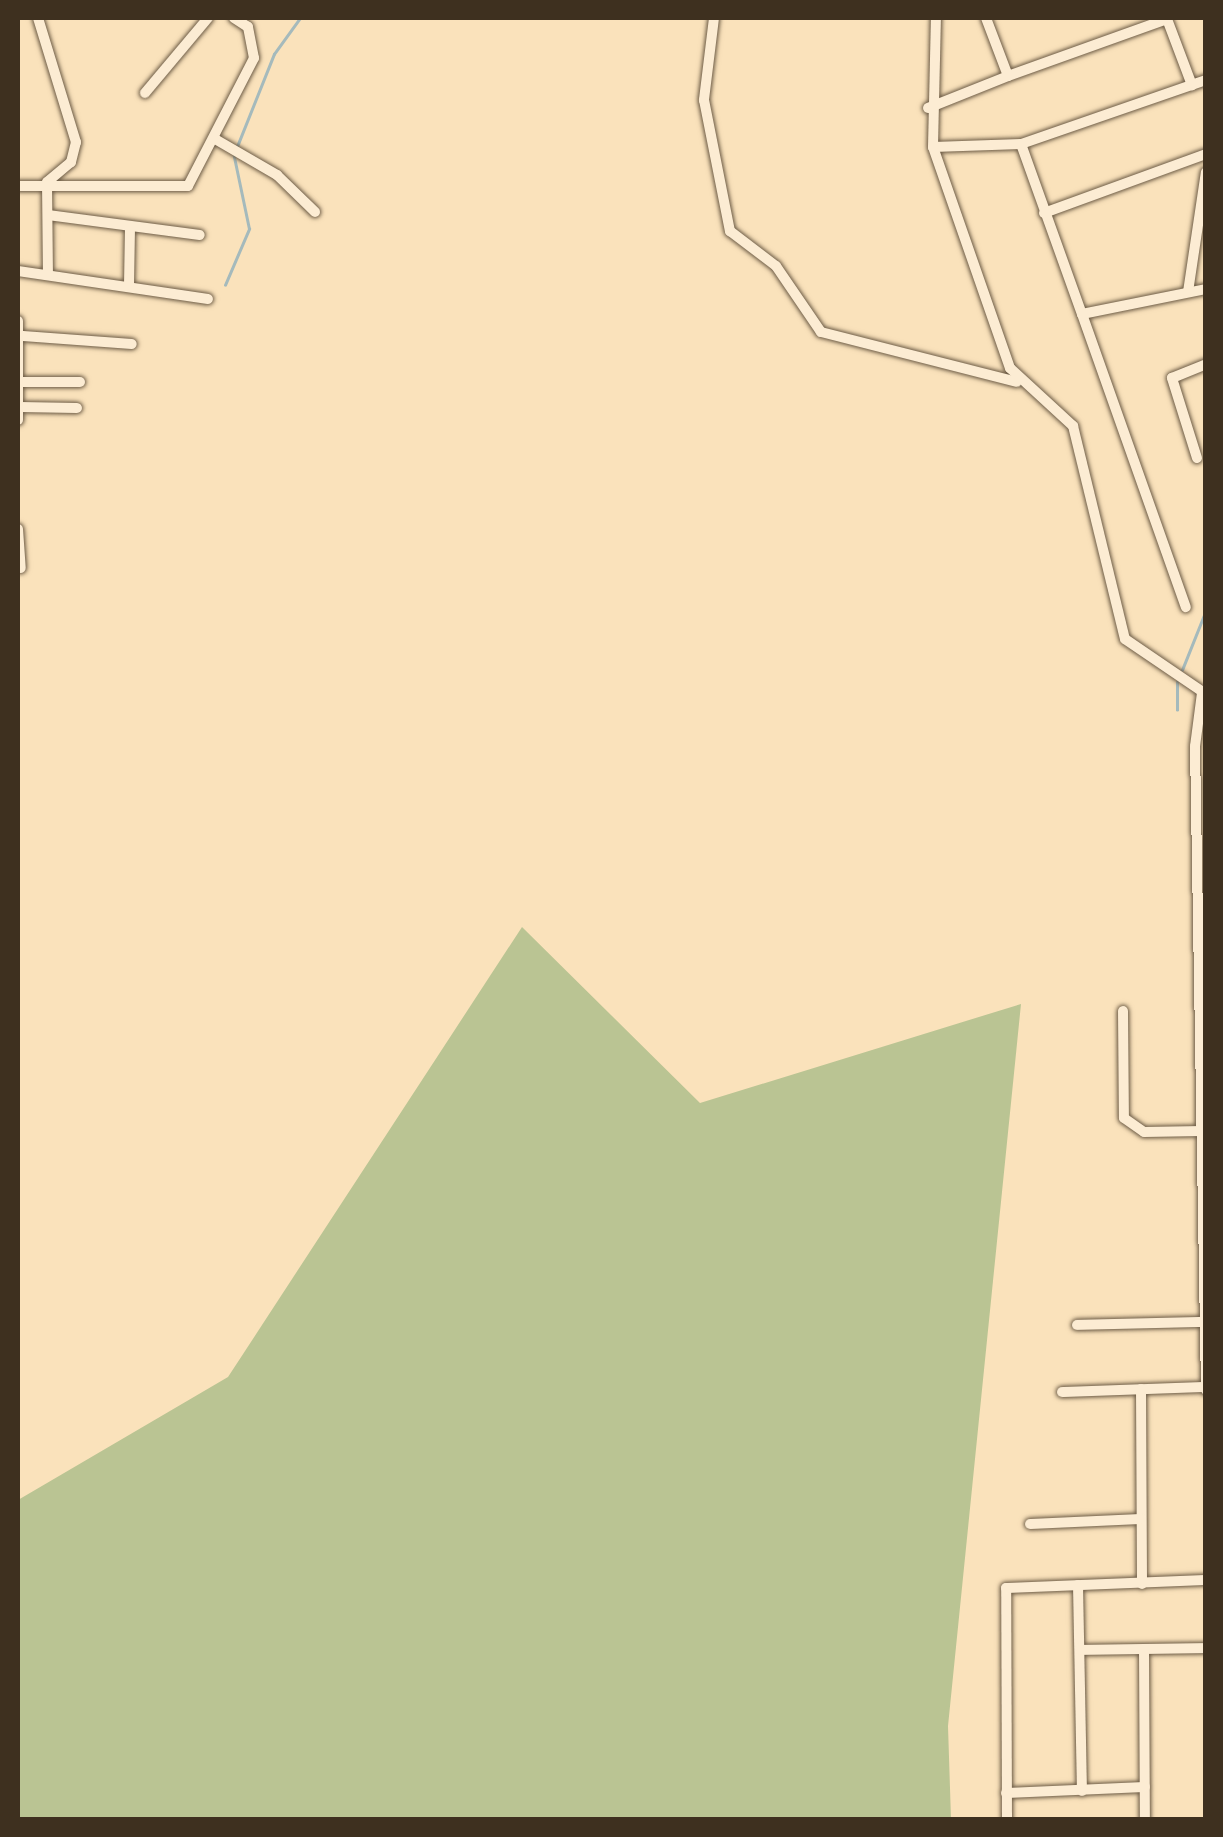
<!DOCTYPE html>
<html>
<head>
<meta charset="utf-8">
<style>
	body { margin:0 }
	#map { position:relative; width:1223px; height:1837px; overflow:hidden; background:#fae2bb; font-family:"Sorts Mill Goudy",serif }
	div>[style] { position:absolute }
	.green>* { inset:0; background:#bac493 }
	.stream>* { height:2.5px; margin:-1.25px; padding:0 1.25px; transform-origin:1.25px; border-radius:1.25px; background:#a5babc }
	.roads { filter:drop-shadow(0 0 2px #6d5c46) drop-shadow(0 0 2px #6d5c46) }
	.minor>* { height:10px; margin:-5px; padding:0 5px; transform-origin:5px; border-radius:5px; background:#fcecd3 }
	span { translate:-50% -50%; white-space:nowrap; text-align:center; line-height:1.15; -webkit-text-stroke:8px #fcecd3; paint-order:stroke }
	.frame { position:absolute; inset:0; border:20px solid #3e301f; pointer-events:none }
</style>
</head>
<body>
<div id="map">
	<div class="green">
		<div style="clip-path:polygon(522px 927px,700px 1103px,1021px 1004px,948px 1726px,951px 1819px,18px 1819px,18px 1500px,228px 1377px)"></div>
	</div>
	<div class="stream">
		<div style="left:236px;top:149px;width:102px;rotate:-68.2deg"></div>
		<div style="left:274px;top:54px;width:44px;rotate:-54.2deg"></div>
		<div style="left:225px;top:285px;width:61px;rotate:-66.8deg"></div>
		<div style="left:249px;top:229px;width:74px;rotate:-101.8deg"></div>
		<div style="left:1182px;top:670px;width:65px;rotate:-68.2deg"></div>
		<div style="left:1177px;top:710px;width:28px;rotate:-90deg"></div>
	</div>
	<div class="roads">
		<div class="minor">
			<div style="left:38px;top:18px;width:130px;rotate:73deg"></div>
			<div style="left:76px;top:142px;width:21px;rotate:104deg"></div>
			<div style="left:71px;top:162px;width:31px;rotate:140deg"></div>
			<div style="left:47px;top:182px;width:92px;rotate:89.4deg"></div>
			<div style="left:714px;top:18px;width:83px;rotate:97deg"></div>
			<div style="left:704px;top:100px;width:134px;rotate:78.8deg"></div>
			<div style="left:730px;top:231px;width:58px;rotate:37.3deg"></div>
			<div style="left:776px;top:266px;width:80px;rotate:55.7deg"></div>
			<div style="left:821px;top:332px;width:202px;rotate:14.3deg"></div>
			<div style="left:986px;top:18px;width:62px;rotate:69.2deg"></div>
			<div style="left:1008px;top:76px;width:169px;rotate:-19.7deg"></div>
			<div style="left:1167px;top:19px;width:71px;rotate:69.3deg"></div>
			<div style="left:1206px;top:80px;width:196px;rotate:160.9deg"></div>
			<div style="left:1021px;top:144px;width:88px;rotate:178deg"></div>
			<div style="left:933px;top:147px;width:234px;rotate:70.8deg"></div>
			<div style="left:1010px;top:368px;width:86px;rotate:42.6deg"></div>
			<div style="left:1073px;top:426px;width:219px;rotate:76.3deg"></div>
			<div style="left:1125px;top:639px;width:98px;rotate:34.2deg"></div>
			<div style="left:145px;top:93px;width:98px;rotate:-50deg"></div>
			<div style="left:928px;top:108px;width:86px;rotate:-21.8deg"></div>
			<div style="left:215px;top:139px;width:72px;rotate:30.1deg"></div>
			<div style="left:277px;top:175px;width:53px;rotate:44.2deg"></div>
			<div style="left:1021px;top:144px;width:181px;rotate:70.3deg"></div>
			<div style="left:1082px;top:314px;width:126px;rotate:-11.4deg"></div>
			<div style="left:933px;top:147px;width:129px;rotate:-88.7deg"></div>
			<div style="left:18px;top:186px;width:170px"></div>
			<div style="left:188px;top:186px;width:144px;rotate:-62.7deg"></div>
			<div style="left:254px;top:58px;width:32px;rotate:-101deg"></div>
			<div style="left:248px;top:27px;width:17px;rotate:-147deg"></div>
			<div style="left:1044px;top:213px;width:172px;rotate:-20deg"></div>
			<div style="left:48px;top:215px;width:153px;rotate:7.5deg"></div>
			<div style="left:18px;top:271px;width:192px;rotate:8.4deg"></div>
			<div style="left:129px;top:285px;width:59px;rotate:-89deg"></div>
			<div style="left:1188px;top:292px;width:121px;rotate:-81.5deg"></div>
			<div style="left:1082px;top:314px;width:311px;rotate:70.5deg"></div>
			<div style="left:18px;top:321px;width:99px;rotate:90deg"></div>
			<div style="left:23px;top:336px;width:109px;rotate:4.2deg"></div>
			<div style="left:18px;top:382px;width:62px"></div>
			<div style="left:20px;top:407px;width:57px;rotate:1deg"></div>
			<div style="left:1197px;top:458px;width:84px;rotate:-107.4deg"></div>
			<div style="left:1172px;top:378px;width:37px;rotate:-22deg"></div>
			<div style="left:18px;top:529px;width:39px;rotate:86deg"></div>
			<div style="left:1202px;top:693px;width:53px;rotate:97.5deg"></div>
			<div style="left:1195px;top:746px;width:644px;rotate:89.02deg"></div>
			<div style="left:1123px;top:1011px;width:107px;rotate:89.5deg"></div>
			<div style="left:1124px;top:1118px;width:24px;rotate:35deg"></div>
			<div style="left:1144px;top:1132px;width:58px;rotate:-1deg"></div>
			<div style="left:1077px;top:1325px;width:127px;rotate:-1.4deg"></div>
			<div style="left:1141px;top:1389px;width:195px;rotate:89.7deg"></div>
			<div style="left:1062px;top:1392px;width:143px;rotate:-2deg"></div>
			<div style="left:1030px;top:1524px;width:111px;rotate:-2.6deg"></div>
			<div style="left:1078px;top:1585px;width:206px;rotate:88.9deg"></div>
			<div style="left:1144px;top:1649px;width:171px;rotate:89.7deg"></div>
			<div style="left:1080px;top:1650px;width:126px;rotate:-0.9deg"></div>
			<div style="left:1006px;top:1793px;width:139px;rotate:-2.5deg"></div>
			<div style="left:1007px;top:1820px;width:232px;rotate:-90.2deg"></div>
			<div style="left:1006px;top:1588px;width:200px;rotate:-2.3deg"></div>
		</div>
	</div>
	<div class="frame"></div>
</div>
</body>
</html>
